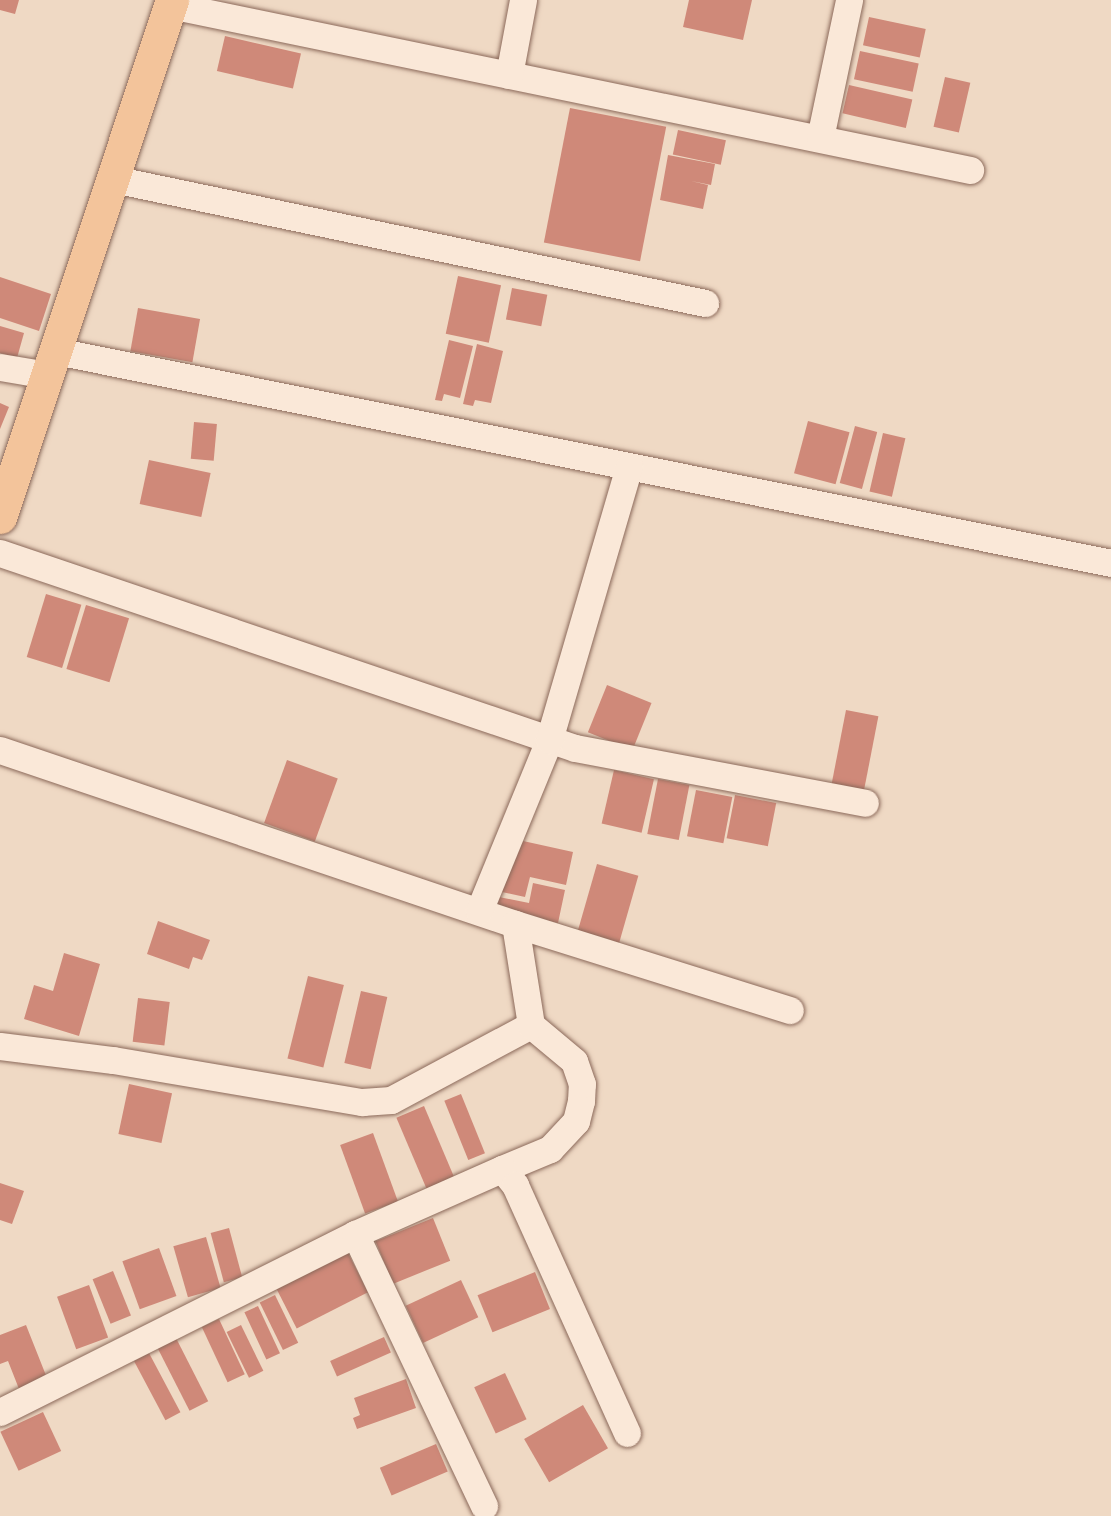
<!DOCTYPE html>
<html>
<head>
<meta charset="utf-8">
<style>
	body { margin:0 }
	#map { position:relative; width:1111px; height:1516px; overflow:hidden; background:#efd9c4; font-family:Bitter,serif }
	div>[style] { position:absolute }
	.building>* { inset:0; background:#cf8979; transform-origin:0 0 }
	.roads { filter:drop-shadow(0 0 2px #8b695a) drop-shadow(0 0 2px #8b695a) }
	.minor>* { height:27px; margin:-13.5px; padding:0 13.5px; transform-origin:13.5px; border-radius:13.5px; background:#fae8d8 }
	.primary>* { height:33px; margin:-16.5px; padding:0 16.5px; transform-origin:16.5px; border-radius:16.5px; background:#f3c49b }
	span { translate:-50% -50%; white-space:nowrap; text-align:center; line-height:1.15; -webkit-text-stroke:4.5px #f7e5d4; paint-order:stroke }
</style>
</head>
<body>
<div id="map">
	<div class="building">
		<div style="clip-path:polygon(0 0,19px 0,15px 14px,0 10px)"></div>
		<div style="clip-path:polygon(689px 0,752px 0,743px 40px,683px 27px)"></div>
		<div style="left:869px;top:17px;width:58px;height:29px;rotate:12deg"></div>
		<div style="left:225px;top:36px;width:78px;height:36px;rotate:13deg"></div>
		<div style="left:860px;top:51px;width:60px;height:29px;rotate:12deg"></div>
		<div style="left:945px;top:77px;width:26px;height:51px;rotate:13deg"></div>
		<div style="left:849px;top:85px;width:65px;height:29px;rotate:13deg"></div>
		<div style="left:570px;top:108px;width:98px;height:137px;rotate:11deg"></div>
		<div style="left:678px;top:130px;width:49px;height:25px;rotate:12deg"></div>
		<div style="clip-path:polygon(668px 155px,715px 164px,711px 185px,691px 181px,708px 185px,703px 209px,660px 200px)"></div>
		<div style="left:458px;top:276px;width:44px;height:59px;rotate:12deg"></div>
		<div style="clip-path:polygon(0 277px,51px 294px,39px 331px,0 318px)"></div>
		<div style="left:512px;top:288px;width:36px;height:32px;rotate:11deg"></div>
		<div style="left:138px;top:308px;width:63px;height:44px;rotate:10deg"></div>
		<div style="clip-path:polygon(0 326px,24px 333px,17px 358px,0 353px)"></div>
		<div style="clip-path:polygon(449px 340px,473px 346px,460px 398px,444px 394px,442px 401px,435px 400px)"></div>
		<div style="clip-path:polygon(477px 344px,503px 351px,491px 403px,475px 400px,473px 406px,463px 404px)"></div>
		<div style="clip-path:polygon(0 403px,9px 407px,0 429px)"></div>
		<div style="left:808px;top:421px;width:43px;height:54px;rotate:15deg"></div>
		<div style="left:194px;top:422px;width:23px;height:37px;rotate:5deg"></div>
		<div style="left:855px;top:426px;width:23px;height:59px;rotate:15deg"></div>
		<div style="left:883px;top:433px;width:23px;height:60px;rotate:13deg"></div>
		<div style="left:149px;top:460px;width:63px;height:45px;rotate:12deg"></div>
		<div style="left:46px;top:594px;width:37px;height:66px;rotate:17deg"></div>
		<div style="left:86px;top:605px;width:45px;height:67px;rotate:17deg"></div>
		<div style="left:607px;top:685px;width:48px;height:51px;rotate:22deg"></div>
		<div style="left:846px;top:710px;width:33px;height:79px;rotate:11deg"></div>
		<div style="left:287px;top:760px;width:54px;height:67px;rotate:20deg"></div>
		<div style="left:614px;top:770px;width:41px;height:55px;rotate:13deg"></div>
		<div style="left:658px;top:779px;width:32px;height:56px;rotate:11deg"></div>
		<div style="left:696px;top:790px;width:37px;height:47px;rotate:11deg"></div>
		<div style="left:735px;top:795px;width:42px;height:44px;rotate:11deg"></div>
		<div style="clip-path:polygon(514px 839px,573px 852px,566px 885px,530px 877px,525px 897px,502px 892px)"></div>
		<div style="left:597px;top:864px;width:43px;height:70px;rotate:16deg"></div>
		<div style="clip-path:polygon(533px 883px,565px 890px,558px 923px,497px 910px,499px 897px,529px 903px)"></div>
		<div style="clip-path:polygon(158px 921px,210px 940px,202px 960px,193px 957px,189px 969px,147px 954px)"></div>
		<div style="clip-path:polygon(64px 953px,100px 964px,79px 1036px,24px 1019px,34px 985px,53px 991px)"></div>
		<div style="left:308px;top:976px;width:37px;height:85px;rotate:14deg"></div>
		<div style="left:361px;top:991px;width:27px;height:74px;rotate:13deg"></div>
		<div style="left:138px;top:998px;width:32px;height:44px;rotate:7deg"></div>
		<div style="left:129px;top:1084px;width:44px;height:51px;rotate:12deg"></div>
		<div style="left:461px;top:1094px;width:64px;height:18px;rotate:68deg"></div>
		<div style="left:424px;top:1106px;width:77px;height:30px;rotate:67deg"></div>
		<div style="left:373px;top:1133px;width:73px;height:35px;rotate:70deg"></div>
		<div style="clip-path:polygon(0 1183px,24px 1191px,12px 1224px,0 1220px)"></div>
		<div style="left:433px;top:1218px;width:46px;height:62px;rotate:68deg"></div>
		<div style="left:229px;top:1228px;width:51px;height:19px;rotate:75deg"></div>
		<div style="left:206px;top:1237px;width:53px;height:34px;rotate:74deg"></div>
		<div style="left:159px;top:1248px;width:51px;height:39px;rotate:70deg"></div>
		<div style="left:348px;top:1253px;width:44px;height:80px;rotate:63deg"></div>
		<div style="left:113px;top:1271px;width:48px;height:22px;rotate:68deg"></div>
		<div style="left:535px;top:1272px;width:40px;height:62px;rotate:68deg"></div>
		<div style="left:461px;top:1280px;width:41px;height:61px;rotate:65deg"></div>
		<div style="left:89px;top:1285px;width:56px;height:34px;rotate:70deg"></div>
		<div style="left:275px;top:1295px;width:53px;height:17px;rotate:64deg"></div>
		<div style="left:258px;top:1306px;width:52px;height:15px;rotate:65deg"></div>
		<div style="left:219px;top:1319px;width:61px;height:19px;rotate:65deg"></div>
		<div style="clip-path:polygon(26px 1325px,49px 1383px,21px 1394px,8px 1361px,0 1364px,0 1335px)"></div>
		<div style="left:241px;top:1325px;width:51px;height:16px;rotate:64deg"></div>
		<div style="left:384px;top:1337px;width:17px;height:59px;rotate:66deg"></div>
		<div style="left:176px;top:1338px;width:71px;height:21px;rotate:63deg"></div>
		<div style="left:149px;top:1353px;width:67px;height:17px;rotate:62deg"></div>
		<div style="left:505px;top:1373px;width:51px;height:34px;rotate:65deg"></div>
		<div style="clip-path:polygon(406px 1379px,416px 1408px,357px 1429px,353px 1418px,360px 1415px,354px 1398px)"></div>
		<div style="left:583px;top:1405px;width:50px;height:68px;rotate:60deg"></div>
		<div style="left:43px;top:1412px;width:43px;height:47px;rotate:65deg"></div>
		<div style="left:436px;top:1444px;width:30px;height:61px;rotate:67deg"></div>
	</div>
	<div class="roads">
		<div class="minor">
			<div style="left:170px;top:5px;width:817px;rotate:11.65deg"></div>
			<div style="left:509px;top:75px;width:76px;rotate:-79.4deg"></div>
			<div style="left:820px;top:138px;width:141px;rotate:-78.1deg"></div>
			<div style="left:113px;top:179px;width:605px;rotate:11.83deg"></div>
			<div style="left:56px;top:351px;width:1076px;rotate:11.36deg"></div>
			<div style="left:0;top:367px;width:49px;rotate:9.5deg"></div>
			<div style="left:0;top:553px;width:607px;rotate:18.73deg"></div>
			<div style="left:575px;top:748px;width:295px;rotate:10.7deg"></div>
			<div style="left:0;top:750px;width:544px;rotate:18.67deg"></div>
			<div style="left:515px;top:924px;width:288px;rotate:17.4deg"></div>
			<div style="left:479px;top:911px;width:185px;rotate:-67.7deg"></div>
			<div style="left:549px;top:740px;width:285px;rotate:-73.7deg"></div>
			<div style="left:0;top:1046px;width:114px;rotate:7.1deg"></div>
			<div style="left:113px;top:1060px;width:253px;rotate:9.6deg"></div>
			<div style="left:362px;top:1102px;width:29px;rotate:-4deg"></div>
			<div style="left:391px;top:1100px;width:159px;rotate:-28.2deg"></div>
			<div style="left:502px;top:1169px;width:52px;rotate:-22.6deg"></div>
			<div style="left:550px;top:1149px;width:38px;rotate:-47deg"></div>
			<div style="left:576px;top:1121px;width:21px;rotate:-76deg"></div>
			<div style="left:581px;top:1101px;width:17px;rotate:-87deg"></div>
			<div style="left:582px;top:1084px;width:24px;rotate:-109deg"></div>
			<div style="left:574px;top:1061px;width:56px;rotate:-140.1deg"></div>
			<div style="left:531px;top:1025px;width:102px;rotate:-99deg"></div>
			<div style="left:355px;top:1234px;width:301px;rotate:64.6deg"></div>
			<div style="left:0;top:1412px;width:397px;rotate:-26.6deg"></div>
			<div style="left:355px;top:1234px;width:161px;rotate:-23.9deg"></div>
			<div style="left:502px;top:1169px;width:21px;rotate:51deg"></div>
			<div style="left:515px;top:1185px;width:272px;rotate:65.7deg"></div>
		</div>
		<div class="primary">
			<div style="left:0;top:517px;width:545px;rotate:-71.6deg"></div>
		</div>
	</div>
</div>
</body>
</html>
